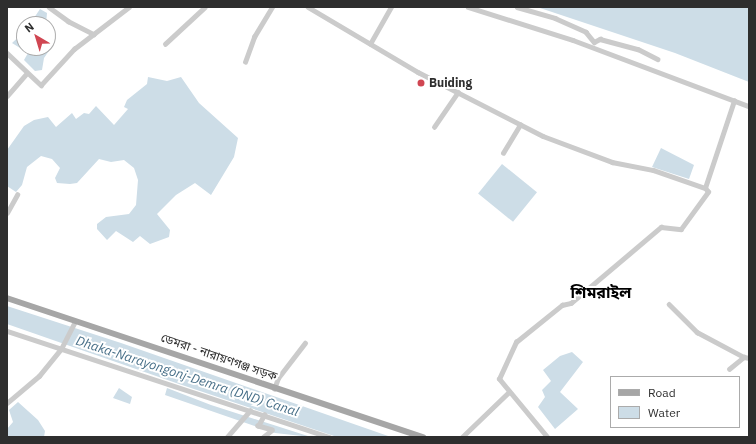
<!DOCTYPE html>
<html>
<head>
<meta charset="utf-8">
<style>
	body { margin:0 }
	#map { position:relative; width:756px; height:444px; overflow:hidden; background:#fff; font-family:"IBM Plex Sans","Noto Sans Bengali",sans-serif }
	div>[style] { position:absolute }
	.water>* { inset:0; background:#cddde7; transform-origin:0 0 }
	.minor>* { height:4.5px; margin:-2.25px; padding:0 2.25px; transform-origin:2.25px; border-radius:2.25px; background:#cbcbcb }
	.major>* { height:5.5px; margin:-2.75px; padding:0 2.75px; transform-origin:2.75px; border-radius:2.75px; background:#a6a6a6 }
	.dots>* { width:11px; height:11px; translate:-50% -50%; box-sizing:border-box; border:2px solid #fff; border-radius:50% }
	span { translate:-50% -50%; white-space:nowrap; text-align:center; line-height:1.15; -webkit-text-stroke:4px #fff; paint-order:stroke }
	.poi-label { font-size:12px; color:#2e2e2e; font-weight:700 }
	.left { translate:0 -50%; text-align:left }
	.street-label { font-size:12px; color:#2e2e2e }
	.water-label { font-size:13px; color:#466e87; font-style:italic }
	.district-label { font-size:16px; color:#000; font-weight:700 }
	.frame { position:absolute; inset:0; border:8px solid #2e2e2e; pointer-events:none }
	.legend { position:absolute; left:610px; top:376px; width:130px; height:52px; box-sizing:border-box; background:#fff; border:1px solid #ababab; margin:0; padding:5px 7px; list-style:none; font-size:12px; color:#2e2e2e }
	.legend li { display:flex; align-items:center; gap:8px; height:20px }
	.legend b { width:20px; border:1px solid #ababab }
	.north { position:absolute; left:16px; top:16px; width:40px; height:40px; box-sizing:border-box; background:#fff; border:1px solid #ababab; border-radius:50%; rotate:322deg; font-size:11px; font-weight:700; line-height:16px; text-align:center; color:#2e2e2e }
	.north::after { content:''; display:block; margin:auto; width:14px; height:18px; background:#d04652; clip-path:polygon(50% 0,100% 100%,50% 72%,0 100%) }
</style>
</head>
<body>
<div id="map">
	<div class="water">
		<div style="clip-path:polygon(537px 7px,749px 7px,749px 82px,675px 53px)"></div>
		<div style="clip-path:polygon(40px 9px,47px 13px,46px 24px,30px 24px)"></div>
		<div style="clip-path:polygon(24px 32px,24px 48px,48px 48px,48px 43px,53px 45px,44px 58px,42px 70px,35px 71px,24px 60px,28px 53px,12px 43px)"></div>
		<div style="clip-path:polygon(148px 77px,167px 81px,181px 77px,199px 103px,238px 138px,234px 157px,211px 195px,195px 183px,176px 195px,157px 214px,170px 230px,169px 237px,150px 244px,140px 236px,133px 242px,116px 231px,107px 240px,97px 229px,97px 224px,106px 217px,129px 214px,136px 205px,138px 180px,134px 168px,124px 160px,111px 162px,99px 159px,77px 183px,70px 184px,57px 183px,55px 178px,60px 168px,52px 159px,41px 156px,27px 167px,22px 185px,16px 192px,7px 186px,7px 150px,24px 126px,34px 120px,48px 117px,56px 127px,72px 113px,76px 119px,84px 113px,89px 114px,96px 106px,114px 125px,128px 109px,124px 107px,127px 100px,147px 84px)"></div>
		<div style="clip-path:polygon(661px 148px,694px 165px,689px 179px,652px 167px)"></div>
		<div style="left:502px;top:164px;width:45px;height:38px;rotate:39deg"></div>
		<div style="clip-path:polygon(7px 306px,121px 343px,391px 437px,337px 437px,179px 384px,7px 324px)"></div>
		<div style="clip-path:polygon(572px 352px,583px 362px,560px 392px,578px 409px,555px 429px,538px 407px,545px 397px,542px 390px,551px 381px,543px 370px,560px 356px)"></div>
		<div style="clip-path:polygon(119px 388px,132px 397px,130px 404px,113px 398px)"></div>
		<div style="clip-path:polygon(167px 388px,211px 405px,311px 437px,275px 433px,165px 395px)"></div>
		<div style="clip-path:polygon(18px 402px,38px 420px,45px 431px,44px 437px,7px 437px,7px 429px,13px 422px,9px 410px)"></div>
	</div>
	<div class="minor">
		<div style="left:49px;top:7px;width:24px;rotate:36deg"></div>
		<div style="left:68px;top:21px;width:29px;rotate:27deg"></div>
		<div style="left:308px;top:7px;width:128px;rotate:30.6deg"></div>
		<div style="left:418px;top:72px;width:140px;rotate:27.1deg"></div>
		<div style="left:543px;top:136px;width:74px;rotate:20.6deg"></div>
		<div style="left:612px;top:162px;width:42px;rotate:11deg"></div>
		<div style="left:653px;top:170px;width:55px;rotate:19.1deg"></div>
		<div style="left:705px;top:188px;width:92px;rotate:-71.6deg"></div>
		<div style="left:468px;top:7px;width:110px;rotate:17.4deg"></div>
		<div style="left:573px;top:40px;width:188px;rotate:20.6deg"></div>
		<div style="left:517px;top:7px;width:40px;rotate:16deg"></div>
		<div style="left:555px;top:18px;width:34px;rotate:24deg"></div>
		<div style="left:586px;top:32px;width:13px;rotate:51deg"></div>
		<div style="left:594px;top:42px;width:7px;rotate:-27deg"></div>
		<div style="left:600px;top:39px;width:39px;rotate:15deg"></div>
		<div style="left:638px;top:49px;width:22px;rotate:27deg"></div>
		<div style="left:165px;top:44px;width:54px;rotate:-42.8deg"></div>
		<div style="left:370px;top:44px;width:43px;rotate:-60.4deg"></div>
		<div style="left:7px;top:53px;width:47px;rotate:43.3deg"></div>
		<div style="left:41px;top:85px;width:49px;rotate:-47.5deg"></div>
		<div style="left:74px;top:49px;width:69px;rotate:-37.4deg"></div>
		<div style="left:245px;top:62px;width:27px;rotate:-70deg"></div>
		<div style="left:254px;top:37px;width:35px;rotate:-59deg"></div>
		<div style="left:7px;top:96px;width:30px;rotate:-49deg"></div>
		<div style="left:434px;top:127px;width:42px;rotate:-55.6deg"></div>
		<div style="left:503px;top:153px;width:33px;rotate:-59deg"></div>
		<div style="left:7px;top:213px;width:21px;rotate:-61deg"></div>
		<div style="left:669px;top:304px;width:40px;rotate:45deg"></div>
		<div style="left:697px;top:332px;width:53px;rotate:28deg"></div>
		<div style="left:7px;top:331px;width:339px;rotate:18.2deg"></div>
		<div style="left:729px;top:369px;width:19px;rotate:-39deg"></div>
		<div style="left:744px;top:357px;width:5px;rotate:11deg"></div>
		<div style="left:274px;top:389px;width:12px;rotate:-70deg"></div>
		<div style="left:278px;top:378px;width:44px;rotate:-52.4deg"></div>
		<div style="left:7px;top:403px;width:42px;rotate:-40.2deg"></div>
		<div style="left:39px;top:376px;width:35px;rotate:-51deg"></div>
		<div style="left:61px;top:349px;width:30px;rotate:-63deg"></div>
		<div style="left:227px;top:437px;width:35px;rotate:-49deg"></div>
		<div style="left:263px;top:437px;width:11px;rotate:-38deg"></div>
		<div style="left:272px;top:430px;width:15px;rotate:-164deg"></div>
		<div style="left:258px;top:426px;width:13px;rotate:-61deg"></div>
		<div style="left:462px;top:437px;width:65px;rotate:-43.8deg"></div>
		<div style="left:547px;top:437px;width:75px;rotate:-129.6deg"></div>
		<div style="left:499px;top:379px;width:41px;rotate:-65.3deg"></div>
		<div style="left:516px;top:342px;width:59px;rotate:-38.8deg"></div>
		<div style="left:562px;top:305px;width:9px;rotate:-13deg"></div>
		<div style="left:571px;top:303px;width:118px;rotate:-40.2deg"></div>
		<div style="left:661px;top:227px;width:20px;rotate:6deg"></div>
		<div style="left:681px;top:229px;width:46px;rotate:-53.9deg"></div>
		<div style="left:708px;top:192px;width:5px;rotate:-127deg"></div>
	</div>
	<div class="major">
		<div style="left:7px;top:298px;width:439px;rotate:18.5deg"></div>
	</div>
	<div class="dots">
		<div style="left:421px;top:83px;background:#d04652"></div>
	</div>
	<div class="poi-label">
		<span class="left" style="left:429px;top:83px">Buiding</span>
	</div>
	<div class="street-label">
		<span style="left:219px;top:357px;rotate:19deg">ডেমরা - নারায়ণগঞ্জ সড়ক</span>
	</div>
	<div class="water-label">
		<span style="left:187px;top:377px;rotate:18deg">Dhaka-Narayongonj-Demra (DND) Canal</span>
	</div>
	<div class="district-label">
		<span style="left:601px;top:292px">শিমরাইল</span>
	</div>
	<div class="frame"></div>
	<ul class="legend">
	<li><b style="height:5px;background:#a6a6a6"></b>Road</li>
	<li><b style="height:11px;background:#cddde7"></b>Water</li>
	</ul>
	<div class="north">N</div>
</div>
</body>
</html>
